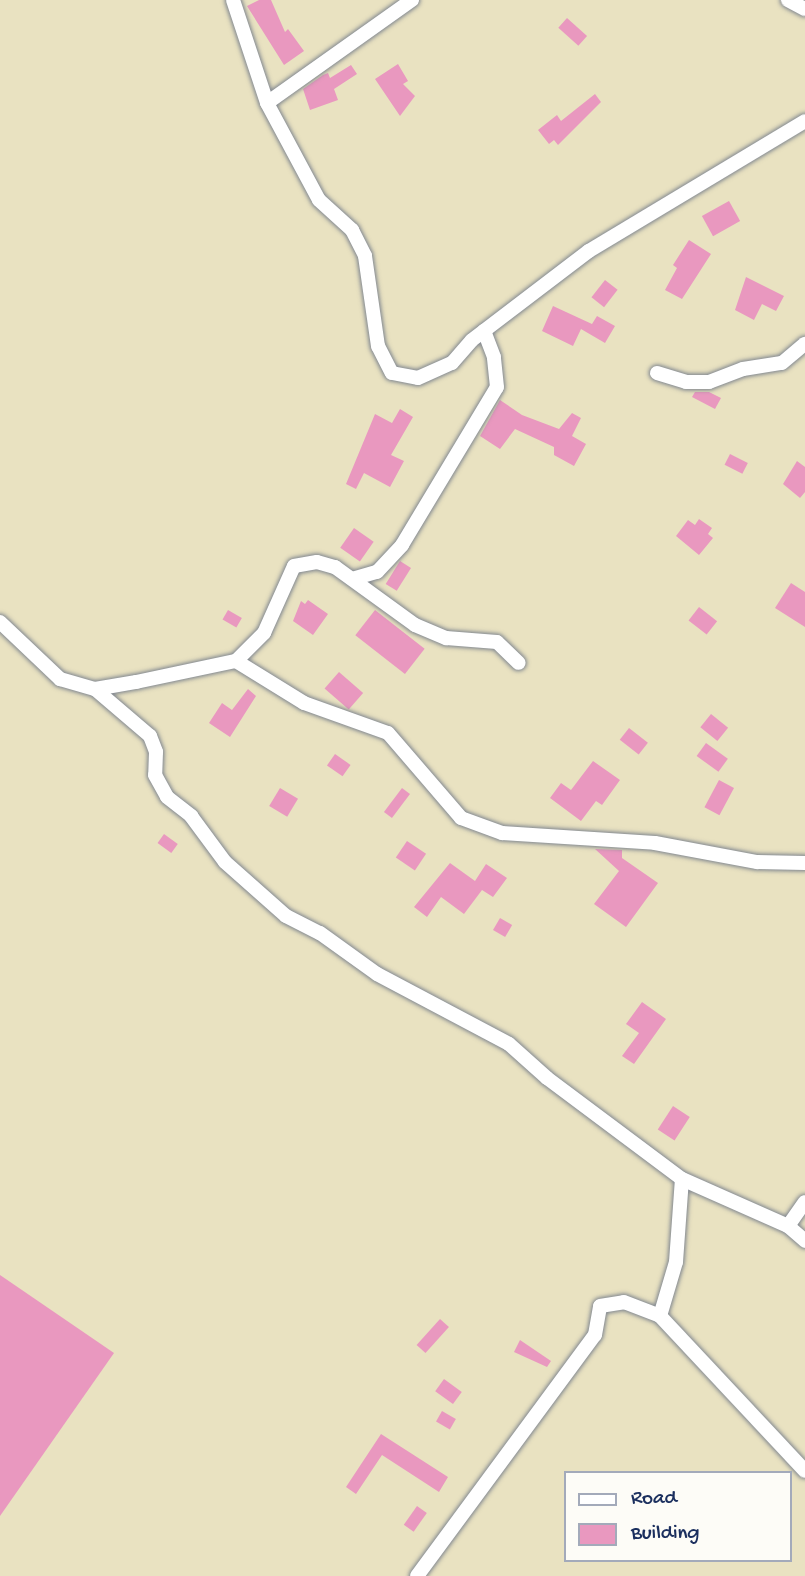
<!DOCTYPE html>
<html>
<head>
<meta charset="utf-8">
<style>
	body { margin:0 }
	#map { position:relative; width:805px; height:1576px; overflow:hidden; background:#e9e2c1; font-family:"Gochi Hand",sans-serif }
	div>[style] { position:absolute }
	.building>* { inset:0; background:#e998bf; transform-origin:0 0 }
	.roads { filter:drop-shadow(0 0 2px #828890) drop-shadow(0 0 2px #828890) }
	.minor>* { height:14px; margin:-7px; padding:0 7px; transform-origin:7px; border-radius:7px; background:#fff }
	span { translate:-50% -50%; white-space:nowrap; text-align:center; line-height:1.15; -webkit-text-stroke:5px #fdfcf7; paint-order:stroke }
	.legend { position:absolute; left:564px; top:1471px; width:228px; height:91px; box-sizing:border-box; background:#fdfcf7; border:2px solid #a3aaba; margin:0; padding:9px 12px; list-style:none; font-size:21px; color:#1b2f5e }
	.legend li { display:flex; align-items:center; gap:14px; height:35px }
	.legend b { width:35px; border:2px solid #a3aaba }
</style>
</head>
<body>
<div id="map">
	<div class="building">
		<div style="clip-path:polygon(259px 0,271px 0,285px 32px,288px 29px,304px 51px,284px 65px,247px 6px)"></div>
		<div style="left:567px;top:18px;width:27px;height:13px;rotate:42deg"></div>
		<div style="clip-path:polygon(398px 64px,408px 81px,403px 84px,415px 96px,400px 116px,375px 79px)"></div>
		<div style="clip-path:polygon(351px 65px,357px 74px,334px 89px,338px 100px,310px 110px,303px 89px,323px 75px,328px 73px,330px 78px)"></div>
		<div style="clip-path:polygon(595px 94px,601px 102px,558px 145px,554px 140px,549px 144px,538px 130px,557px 115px,561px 121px)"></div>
		<div style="left:729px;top:201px;width:23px;height:31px;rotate:61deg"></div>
		<div style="clip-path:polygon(689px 240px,711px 254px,682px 299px,665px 290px,677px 268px,673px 265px)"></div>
		<div style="clip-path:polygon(746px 277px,784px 296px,776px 311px,762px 304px,754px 320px,735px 310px)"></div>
		<div style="left:605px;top:280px;width:16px;height:22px;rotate:38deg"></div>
		<div style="clip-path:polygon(553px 306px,592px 324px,597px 316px,615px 326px,605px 343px,581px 329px,573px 346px,542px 331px)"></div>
		<div style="clip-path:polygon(695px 392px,709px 392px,721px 398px,715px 409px,692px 397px)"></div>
		<div style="clip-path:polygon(500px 400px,522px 415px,559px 429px,572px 413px,581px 418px,572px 436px,586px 444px,574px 466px,554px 455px,554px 447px,515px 429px,500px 449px,480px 436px)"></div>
		<div style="clip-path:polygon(400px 409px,413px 417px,391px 455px,404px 461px,390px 487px,364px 473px,356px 489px,346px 484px,375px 414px,392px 423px)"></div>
		<div style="left:730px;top:454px;width:20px;height:12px;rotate:27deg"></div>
		<div style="clip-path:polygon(797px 461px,805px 467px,805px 492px,800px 498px,783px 484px)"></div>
		<div style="clip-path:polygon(699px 519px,712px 528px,708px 534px,713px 538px,699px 555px,676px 536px,688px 520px,695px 525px)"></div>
		<div style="left:354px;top:528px;width:24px;height:24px;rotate:35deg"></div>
		<div style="left:400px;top:561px;width:13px;height:27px;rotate:32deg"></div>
		<div style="clip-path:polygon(791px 583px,805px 592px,805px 627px,775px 608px)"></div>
		<div style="clip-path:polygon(308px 600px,328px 614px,313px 635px,293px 621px,301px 601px,305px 604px)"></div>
		<div style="left:699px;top:607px;width:23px;height:17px;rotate:38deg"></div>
		<div style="left:228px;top:610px;width:16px;height:11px;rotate:30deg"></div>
		<div style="left:375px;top:610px;width:63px;height:32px;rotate:38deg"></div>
		<div style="left:339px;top:672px;width:32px;height:22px;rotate:41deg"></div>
		<div style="clip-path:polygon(248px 689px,256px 696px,230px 737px,209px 723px,222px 703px,232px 710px)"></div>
		<div style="left:711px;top:714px;width:22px;height:17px;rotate:39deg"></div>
		<div style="left:629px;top:728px;width:24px;height:15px;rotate:38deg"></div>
		<div style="left:706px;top:743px;width:27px;height:16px;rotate:36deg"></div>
		<div style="left:335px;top:754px;width:19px;height:14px;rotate:35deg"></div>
		<div style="clip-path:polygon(593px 761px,620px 780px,602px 805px,596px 801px,581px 821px,550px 798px,561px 783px,571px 790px)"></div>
		<div style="left:719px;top:780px;width:17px;height:31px;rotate:28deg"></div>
		<div style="left:280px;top:788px;width:21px;height:21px;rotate:31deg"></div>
		<div style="left:402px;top:788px;width:10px;height:30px;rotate:37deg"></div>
		<div style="left:164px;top:834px;width:17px;height:11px;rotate:36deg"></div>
		<div style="left:407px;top:841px;width:23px;height:20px;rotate:34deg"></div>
		<div style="clip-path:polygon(595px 849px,622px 850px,622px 858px,658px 883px,626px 927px,594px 904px,619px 871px)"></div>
		<div style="clip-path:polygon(450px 863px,475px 881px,486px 864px,507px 878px,493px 897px,482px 890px,464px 914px,441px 897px,427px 917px,414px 907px)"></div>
		<div style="left:500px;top:918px;width:14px;height:14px;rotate:30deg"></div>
		<div style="clip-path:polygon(642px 1002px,666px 1019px,634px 1064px,622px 1056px,639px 1033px,626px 1024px)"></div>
		<div style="left:673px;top:1106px;width:20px;height:28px;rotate:33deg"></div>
		<div style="clip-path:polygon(0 1275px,114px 1353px,0 1516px)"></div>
		<div style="left:440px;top:1319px;width:12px;height:35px;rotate:42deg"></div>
		<div style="clip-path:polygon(520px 1340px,551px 1361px,547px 1367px,514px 1352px)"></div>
		<div style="left:444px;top:1379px;width:22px;height:15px;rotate:36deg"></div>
		<div style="left:442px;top:1411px;width:16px;height:12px;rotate:30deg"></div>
		<div style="clip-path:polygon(381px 1434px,448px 1477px,439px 1492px,382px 1455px,356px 1494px,346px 1487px)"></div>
		<div style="left:417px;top:1506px;width:12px;height:23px;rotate:35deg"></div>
	</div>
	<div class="roads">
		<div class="minor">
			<div style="left:233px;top:0;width:108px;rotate:71.7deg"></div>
			<div style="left:267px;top:103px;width:110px;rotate:61.8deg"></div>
			<div style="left:319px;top:200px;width:45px;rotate:42.3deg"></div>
			<div style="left:352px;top:230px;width:29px;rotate:63deg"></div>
			<div style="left:365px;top:256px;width:91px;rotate:81.8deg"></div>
			<div style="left:378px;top:346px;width:30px;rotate:63deg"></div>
			<div style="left:392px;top:373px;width:26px;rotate:11deg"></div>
			<div style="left:418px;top:378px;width:37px;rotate:-24deg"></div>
			<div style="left:452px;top:363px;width:30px;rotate:-49deg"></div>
			<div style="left:472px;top:340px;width:147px;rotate:-37.3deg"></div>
			<div style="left:589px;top:251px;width:252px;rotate:-31deg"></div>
			<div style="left:788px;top:0;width:19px;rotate:28deg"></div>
			<div style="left:267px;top:103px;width:178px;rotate:-35.4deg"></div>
			<div style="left:657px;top:373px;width:30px;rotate:17deg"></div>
			<div style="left:686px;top:382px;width:23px"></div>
			<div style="left:709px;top:382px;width:36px;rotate:-21deg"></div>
			<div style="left:743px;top:369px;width:39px;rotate:-9deg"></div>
			<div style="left:782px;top:363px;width:30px;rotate:-40deg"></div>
			<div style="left:352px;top:579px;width:26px;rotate:-16deg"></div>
			<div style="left:377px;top:572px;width:37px;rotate:-47deg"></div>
			<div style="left:402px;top:545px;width:184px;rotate:-59deg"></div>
			<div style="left:497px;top:387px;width:30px;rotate:-96deg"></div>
			<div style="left:494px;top:357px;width:28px;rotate:-111deg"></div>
			<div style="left:0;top:622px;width:83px;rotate:43.5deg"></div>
			<div style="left:60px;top:679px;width:36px;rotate:16deg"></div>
			<div style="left:95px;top:689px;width:42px;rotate:-9.7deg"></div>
			<div style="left:136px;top:682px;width:102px;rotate:-11.9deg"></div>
			<div style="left:236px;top:661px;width:40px;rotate:-45deg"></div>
			<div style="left:264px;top:633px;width:73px;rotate:-65.9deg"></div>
			<div style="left:294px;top:566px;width:23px;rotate:-10deg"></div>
			<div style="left:317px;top:562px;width:19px;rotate:16deg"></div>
			<div style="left:335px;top:567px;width:99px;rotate:35.9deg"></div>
			<div style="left:415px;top:625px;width:34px;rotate:23deg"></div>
			<div style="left:446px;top:638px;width:51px;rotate:4.5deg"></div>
			<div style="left:497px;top:642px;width:30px;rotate:44deg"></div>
			<div style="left:236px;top:661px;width:80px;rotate:31.7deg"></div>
			<div style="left:304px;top:703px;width:89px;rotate:19.7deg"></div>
			<div style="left:388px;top:733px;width:112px;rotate:49.3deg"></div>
			<div style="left:461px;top:818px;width:44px;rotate:20.1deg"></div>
			<div style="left:502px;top:833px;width:153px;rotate:3.7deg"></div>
			<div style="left:655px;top:843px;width:104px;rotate:10.6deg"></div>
			<div style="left:757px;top:862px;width:48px;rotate:1.2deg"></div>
			<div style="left:95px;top:689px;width:72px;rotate:40.5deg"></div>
			<div style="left:150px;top:736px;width:17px;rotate:69deg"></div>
			<div style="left:156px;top:752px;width:23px;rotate:92deg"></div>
			<div style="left:155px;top:775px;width:25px;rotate:61deg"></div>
			<div style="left:167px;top:797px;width:31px;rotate:38deg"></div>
			<div style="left:191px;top:816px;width:57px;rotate:53.5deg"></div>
			<div style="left:225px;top:862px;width:81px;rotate:41.5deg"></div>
			<div style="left:286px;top:916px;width:38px;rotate:27deg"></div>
			<div style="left:320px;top:933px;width:70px;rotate:35.7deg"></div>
			<div style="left:377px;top:974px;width:149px;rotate:27.9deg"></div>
			<div style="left:509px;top:1044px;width:51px;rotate:41.8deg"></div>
			<div style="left:547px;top:1078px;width:169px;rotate:36.8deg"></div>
			<div style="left:682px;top:1179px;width:116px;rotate:23.9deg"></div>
			<div style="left:788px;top:1226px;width:23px;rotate:41deg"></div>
			<div style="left:788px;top:1226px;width:29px;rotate:-55deg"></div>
			<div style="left:660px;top:1316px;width:56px;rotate:-73.5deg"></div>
			<div style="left:676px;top:1262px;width:83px;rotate:-85.9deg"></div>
			<div style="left:417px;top:1576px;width:300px;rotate:-53.6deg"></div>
			<div style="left:595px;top:1335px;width:29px;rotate:-80deg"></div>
			<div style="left:600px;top:1306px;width:24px;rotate:-9deg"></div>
			<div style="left:624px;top:1302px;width:39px;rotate:21deg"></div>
			<div style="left:660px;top:1316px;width:212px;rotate:46.9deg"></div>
		</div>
	</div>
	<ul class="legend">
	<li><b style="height:9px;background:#fff"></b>Road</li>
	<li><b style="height:19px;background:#e998bf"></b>Building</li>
	</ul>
</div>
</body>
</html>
